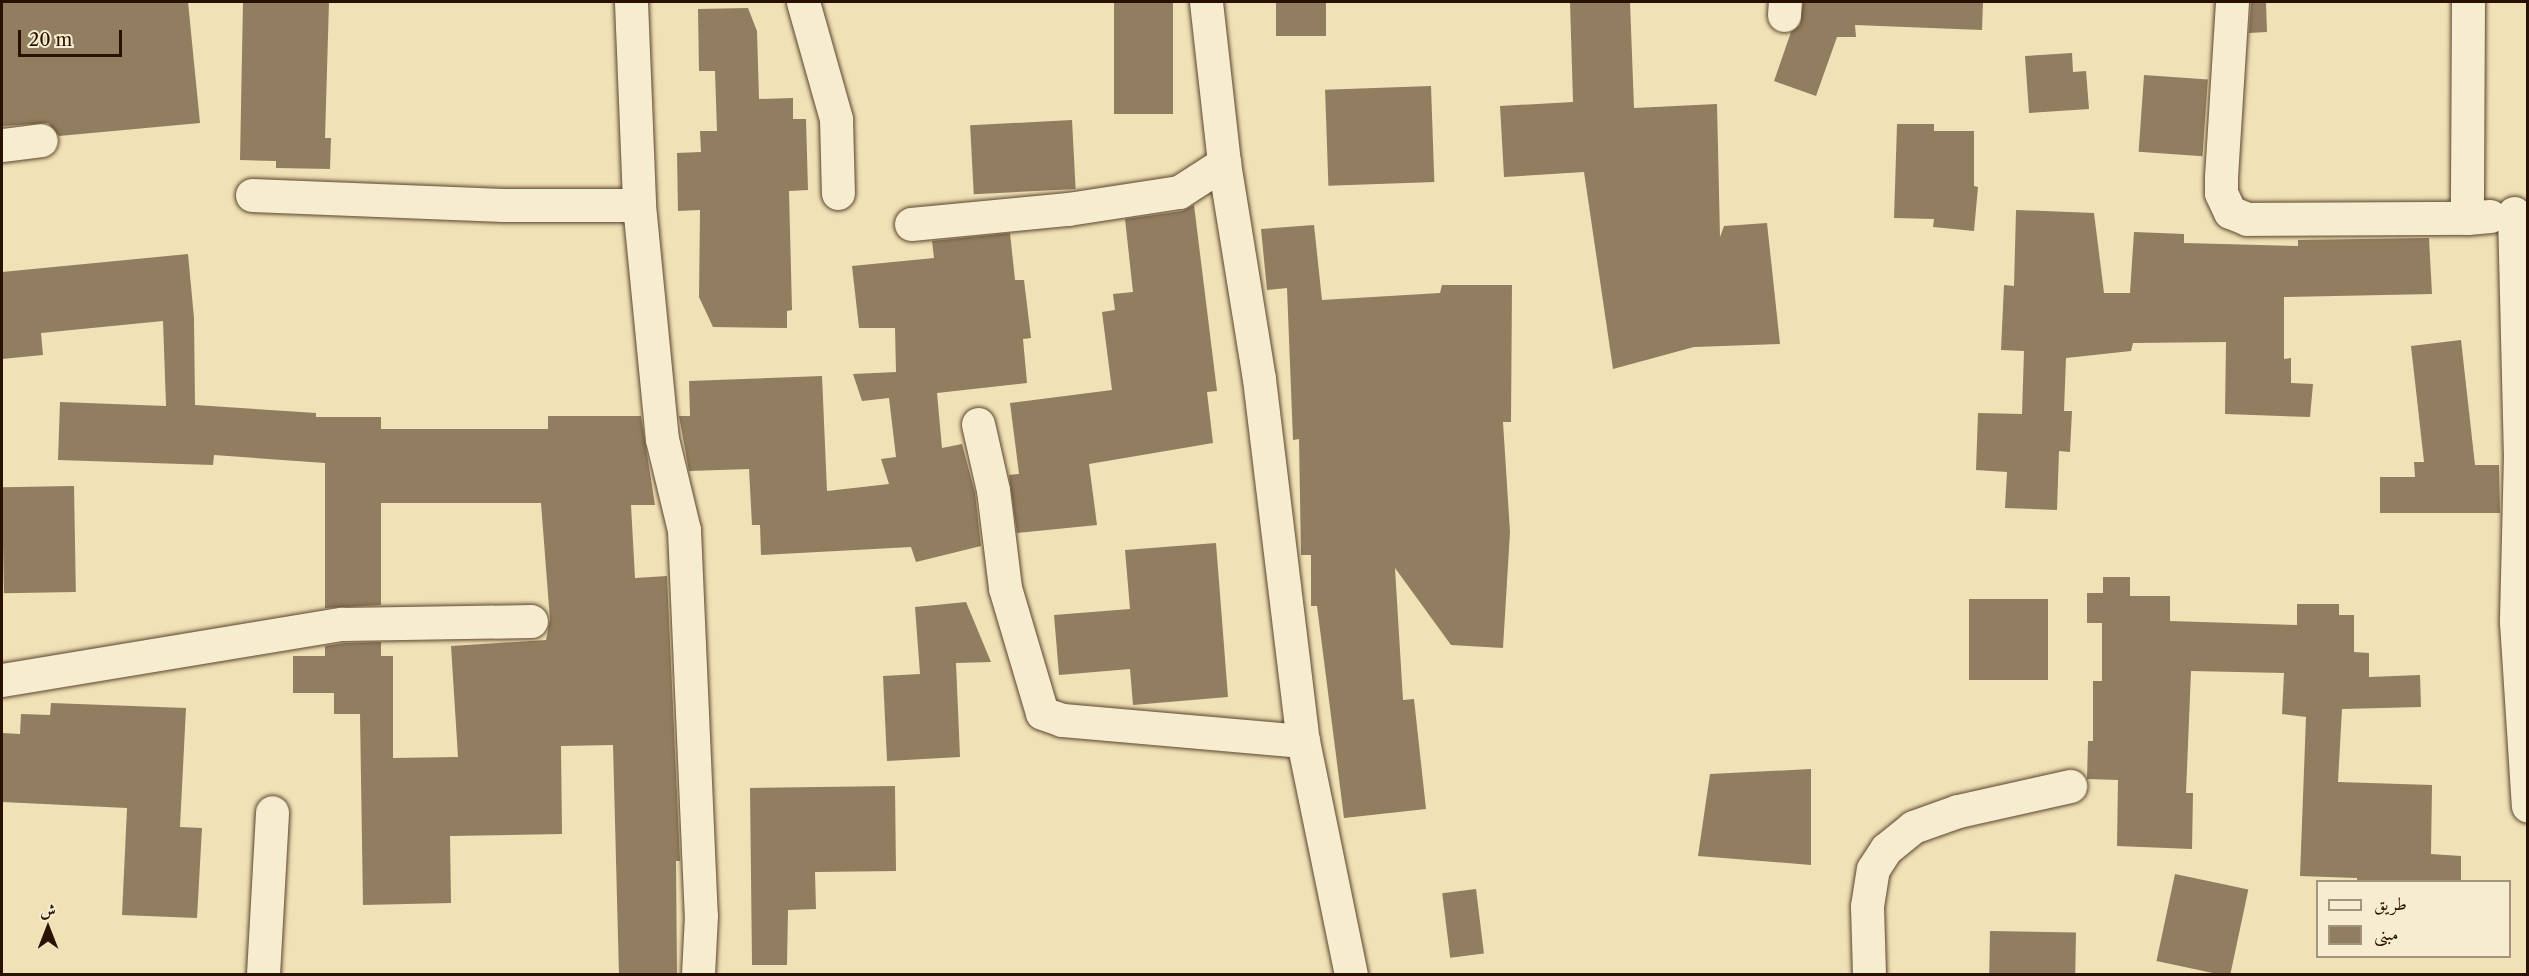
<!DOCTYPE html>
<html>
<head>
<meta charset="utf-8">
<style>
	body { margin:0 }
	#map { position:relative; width:2529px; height:976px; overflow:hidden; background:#f1e1b6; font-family:"Libre Caslon Text",Amiri,serif }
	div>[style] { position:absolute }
	.building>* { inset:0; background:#917d5f; transform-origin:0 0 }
	.roads { filter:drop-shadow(0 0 2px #5b452e) drop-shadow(0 0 2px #5b452e) }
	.minor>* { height:33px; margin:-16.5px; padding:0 16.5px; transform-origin:16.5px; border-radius:16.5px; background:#f6ecd0 }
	span { translate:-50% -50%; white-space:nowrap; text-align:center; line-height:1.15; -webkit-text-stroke:5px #f6ecd0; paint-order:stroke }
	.frame { position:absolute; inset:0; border:3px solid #291100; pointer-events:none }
	.legend { position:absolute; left:2316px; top:880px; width:195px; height:78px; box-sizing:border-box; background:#f6ecd0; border:2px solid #a4947d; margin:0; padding:8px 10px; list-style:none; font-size:18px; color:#291100 }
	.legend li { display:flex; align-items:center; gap:12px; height:30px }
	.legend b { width:30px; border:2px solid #a4947d }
	.north { position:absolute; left:18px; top:898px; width:60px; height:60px; -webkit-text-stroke:4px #f6ecd0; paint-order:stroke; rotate:0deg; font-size:16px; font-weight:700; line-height:24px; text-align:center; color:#291100 }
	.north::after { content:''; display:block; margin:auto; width:21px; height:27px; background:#291100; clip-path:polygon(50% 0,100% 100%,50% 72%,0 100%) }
	.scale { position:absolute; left:18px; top:30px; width:104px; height:27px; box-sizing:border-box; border:3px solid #291100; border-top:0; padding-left:8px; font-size:18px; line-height:21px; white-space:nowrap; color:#291100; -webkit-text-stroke:4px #f6ecd0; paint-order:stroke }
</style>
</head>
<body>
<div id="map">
	<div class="building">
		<div style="clip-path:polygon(2px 2px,188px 2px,200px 123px,59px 136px,48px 123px,2px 126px)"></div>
		<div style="clip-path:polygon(243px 2px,329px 2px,325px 138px,331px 138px,330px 169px,276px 168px,276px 161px,240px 160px)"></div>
		<div style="left:1114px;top:2px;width:59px;height:112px"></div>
		<div style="left:1276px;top:2px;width:50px;height:34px"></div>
		<div style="clip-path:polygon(1570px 2px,1630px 2px,1634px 108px,1717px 104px,1720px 237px,1724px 226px,1767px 223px,1780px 344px,1694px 347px,1613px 369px,1584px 172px,1504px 177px,1500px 106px,1573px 102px)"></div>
		<div style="clip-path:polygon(1803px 2px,1983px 2px,1982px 30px,1855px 25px,1856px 37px,1837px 37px,1816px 96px,1774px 81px,1791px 32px,1800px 25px)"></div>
		<div style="clip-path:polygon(2251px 3px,2266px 3px,2267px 32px,2249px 33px)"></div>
		<div style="clip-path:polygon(748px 8px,757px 31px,759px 99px,793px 98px,793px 119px,806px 119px,808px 190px,789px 191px,792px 310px,787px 311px,787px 328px,713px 327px,699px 297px,700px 210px,678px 211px,677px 153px,701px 152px,700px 131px,717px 131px,715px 71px,699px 71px,698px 9px)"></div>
		<div style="clip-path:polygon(2072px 53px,2073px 72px,2086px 71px,2089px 109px,2029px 113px,2025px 56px)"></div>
		<div style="left:2144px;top:75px;width:64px;height:77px;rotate:4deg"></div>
		<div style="left:1431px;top:86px;width:96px;height:106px;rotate:88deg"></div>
		<div style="left:1072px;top:120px;width:69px;height:102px;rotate:87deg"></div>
		<div style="clip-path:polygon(1897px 124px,1934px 124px,1934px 131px,1974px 131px,1974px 186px,1978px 187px,1974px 231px,1933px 227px,1934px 219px,1894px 218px)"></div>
		<div style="clip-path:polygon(1194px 205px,1217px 391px,1207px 392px,1213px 443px,1089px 464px,1097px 525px,1017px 533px,1009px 475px,1019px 474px,1010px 403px,1112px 390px,1102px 312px,1115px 310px,1113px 294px,1133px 292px,1125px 219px,1182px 211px)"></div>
		<div style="clip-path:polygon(2016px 210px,2094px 213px,2104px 293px,2130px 293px,2134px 232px,2184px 234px,2184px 243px,2298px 246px,2298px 240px,2429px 238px,2432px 294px,2284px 297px,2284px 359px,2291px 358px,2291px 383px,2313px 384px,2310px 417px,2225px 414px,2226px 342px,2133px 343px,2131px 351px,2066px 358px,2064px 411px,2072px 411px,2070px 452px,2059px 451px,2057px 510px,2005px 508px,2007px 472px,1976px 470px,1978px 413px,2022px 414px,2024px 351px,2001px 350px,2004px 285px,2014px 286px)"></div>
		<div style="clip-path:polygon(1314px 225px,1322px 300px,1440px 293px,1442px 285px,1512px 285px,1511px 422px,1503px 422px,1510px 532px,1503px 648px,1451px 645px,1395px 568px,1403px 700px,1414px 699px,1426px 809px,1344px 818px,1317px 606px,1311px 606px,1311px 555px,1301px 555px,1299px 439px,1293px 440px,1287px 288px,1267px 290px,1261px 229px)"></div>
		<div style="clip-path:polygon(1010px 233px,1015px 280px,1024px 280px,1031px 338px,1023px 339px,1027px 383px,937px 393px,942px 448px,962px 444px,975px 493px,981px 546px,916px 562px,911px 547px,761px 555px,760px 525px,752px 525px,749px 469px,689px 471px,679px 416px,690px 416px,689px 381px,822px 376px,827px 491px,889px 484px,881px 459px,896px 457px,889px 398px,862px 401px,853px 374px,896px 372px,895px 328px,859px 328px,852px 266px,934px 258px,932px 241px)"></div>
		<div style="clip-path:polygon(188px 254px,194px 318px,195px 405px,316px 413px,316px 417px,381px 417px,381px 429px,548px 429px,548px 416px,641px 416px,655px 505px,631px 505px,635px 578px,667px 576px,680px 861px,676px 861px,677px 975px,619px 975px,613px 745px,561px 746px,562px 834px,450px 836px,451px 903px,363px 905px,360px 714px,334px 714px,334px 693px,293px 693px,293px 656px,325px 656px,325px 646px,344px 643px,381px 642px,381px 656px,393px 656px,393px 758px,458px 757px,451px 646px,546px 640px,550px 620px,541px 503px,381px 503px,381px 605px,325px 608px,325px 463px,214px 455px,213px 465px,58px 460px,60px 402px,166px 406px,163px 321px,41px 333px,43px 355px,2px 359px,2px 272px)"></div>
		<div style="clip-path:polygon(2461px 340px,2475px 465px,2499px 465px,2500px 513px,2380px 513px,2380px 477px,2415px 477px,2414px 462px,2424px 462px,2411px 346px)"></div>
		<div style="left:74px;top:486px;width:106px;height:72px;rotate:89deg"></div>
		<div style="clip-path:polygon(1216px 543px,1228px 697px,1133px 705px,1130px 669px,1059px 675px,1054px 615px,1130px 609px,1125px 550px)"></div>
		<div style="clip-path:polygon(2103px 577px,2130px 577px,2130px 596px,2170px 596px,2170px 621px,2297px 625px,2297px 604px,2339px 604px,2339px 615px,2354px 615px,2354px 652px,2369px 653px,2369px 677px,2420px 675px,2421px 707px,2342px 709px,2338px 782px,2432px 785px,2431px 854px,2461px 856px,2461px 882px,2357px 882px,2357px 878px,2300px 876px,2306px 717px,2282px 714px,2284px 673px,2191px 671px,2186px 793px,2193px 793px,2192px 849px,2117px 846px,2118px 780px,2087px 779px,2088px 741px,2093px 741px,2093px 681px,2102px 681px,2102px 623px,2087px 623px,2087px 593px,2103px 593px)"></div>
		<div style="left:1969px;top:599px;width:79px;height:81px"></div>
		<div style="clip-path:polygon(966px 602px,991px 662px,956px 663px,960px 757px,887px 761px,883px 676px,920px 674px,915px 607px)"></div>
		<div style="clip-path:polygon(51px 703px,186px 708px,180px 827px,202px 828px,197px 918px,122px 915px,127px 808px,2px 802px,2px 733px,20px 734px,21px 714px,50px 715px)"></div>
		<div style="clip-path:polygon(1811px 769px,1811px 865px,1698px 856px,1710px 774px)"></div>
		<div style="clip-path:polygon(895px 786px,896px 871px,815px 872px,816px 909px,788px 910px,787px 965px,752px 965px,750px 788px)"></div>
		<div style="left:2175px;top:874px;width:75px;height:89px;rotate:12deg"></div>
		<div style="left:1476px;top:889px;width:65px;height:34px;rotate:83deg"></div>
		<div style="left:1990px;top:931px;width:86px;height:44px;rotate:1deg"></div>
	</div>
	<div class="roads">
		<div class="minor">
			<div style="left:631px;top:2px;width:203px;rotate:87.7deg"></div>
			<div style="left:639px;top:205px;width:235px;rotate:84.4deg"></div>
			<div style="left:662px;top:439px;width:94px;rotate:76.4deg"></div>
			<div style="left:684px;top:530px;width:385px;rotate:87.5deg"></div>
			<div style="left:701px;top:915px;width:59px;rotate:92.9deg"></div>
			<div style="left:803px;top:2px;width:122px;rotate:74.2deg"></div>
			<div style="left:836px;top:119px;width:74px;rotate:88.5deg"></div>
			<div style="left:1206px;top:2px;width:162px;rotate:83.6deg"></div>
			<div style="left:1224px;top:163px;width:219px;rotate:80.8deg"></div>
			<div style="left:1259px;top:379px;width:365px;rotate:83.1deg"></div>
			<div style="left:1303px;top:741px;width:238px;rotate:78.4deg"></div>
			<div style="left:2232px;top:2px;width:176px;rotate:93.6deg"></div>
			<div style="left:2221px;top:178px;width:15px;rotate:90deg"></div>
			<div style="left:2221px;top:193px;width:21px;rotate:65deg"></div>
			<div style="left:2230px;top:212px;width:18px;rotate:22deg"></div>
			<div style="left:2247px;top:219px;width:220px;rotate:-0.3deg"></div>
			<div style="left:2468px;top:2px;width:216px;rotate:90.3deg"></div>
			<div style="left:2467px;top:218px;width:23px;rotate:-5deg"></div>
			<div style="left:1784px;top:15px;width:13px;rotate:-86deg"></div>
			<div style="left:2px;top:145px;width:39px;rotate:-7deg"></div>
			<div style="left:252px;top:195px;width:251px;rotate:2.3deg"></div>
			<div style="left:503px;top:205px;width:136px"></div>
			<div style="left:2514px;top:213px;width:241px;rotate:88.6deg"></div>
			<div style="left:2520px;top:454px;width:168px;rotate:91.4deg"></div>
			<div style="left:2516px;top:622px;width:184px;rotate:86.3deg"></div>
			<div style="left:911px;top:224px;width:158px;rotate:-5.5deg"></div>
			<div style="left:1068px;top:209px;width:112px;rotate:-8.7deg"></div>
			<div style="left:1179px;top:192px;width:54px;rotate:-32.8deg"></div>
			<div style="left:978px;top:424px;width:68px;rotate:77.2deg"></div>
			<div style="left:993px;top:490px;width:99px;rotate:83deg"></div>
			<div style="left:1005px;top:588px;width:130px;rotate:73.5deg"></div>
			<div style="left:1042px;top:713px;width:21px;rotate:19deg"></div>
			<div style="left:1062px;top:720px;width:242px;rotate:5deg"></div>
			<div style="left:2px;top:680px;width:345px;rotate:-9.4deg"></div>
			<div style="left:342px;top:624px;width:189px;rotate:-0.9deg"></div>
			<div style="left:263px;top:974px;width:162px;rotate:-86.8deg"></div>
			<div style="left:1869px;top:974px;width:68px;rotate:-91.7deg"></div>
			<div style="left:1867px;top:906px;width:37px;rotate:-81deg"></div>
			<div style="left:1873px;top:869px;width:24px;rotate:-57deg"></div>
			<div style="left:1886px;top:849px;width:35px;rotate:-39deg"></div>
			<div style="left:1913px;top:827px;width:48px;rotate:-19.6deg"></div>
			<div style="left:1958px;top:811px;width:115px;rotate:-12.6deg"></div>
		</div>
	</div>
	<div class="frame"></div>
	<ul class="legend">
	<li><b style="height:8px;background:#f6ecd0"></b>طريق</li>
	<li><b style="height:16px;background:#917d5f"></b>مبنى</li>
	</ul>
	<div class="north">ش</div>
	<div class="scale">20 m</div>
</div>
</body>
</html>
